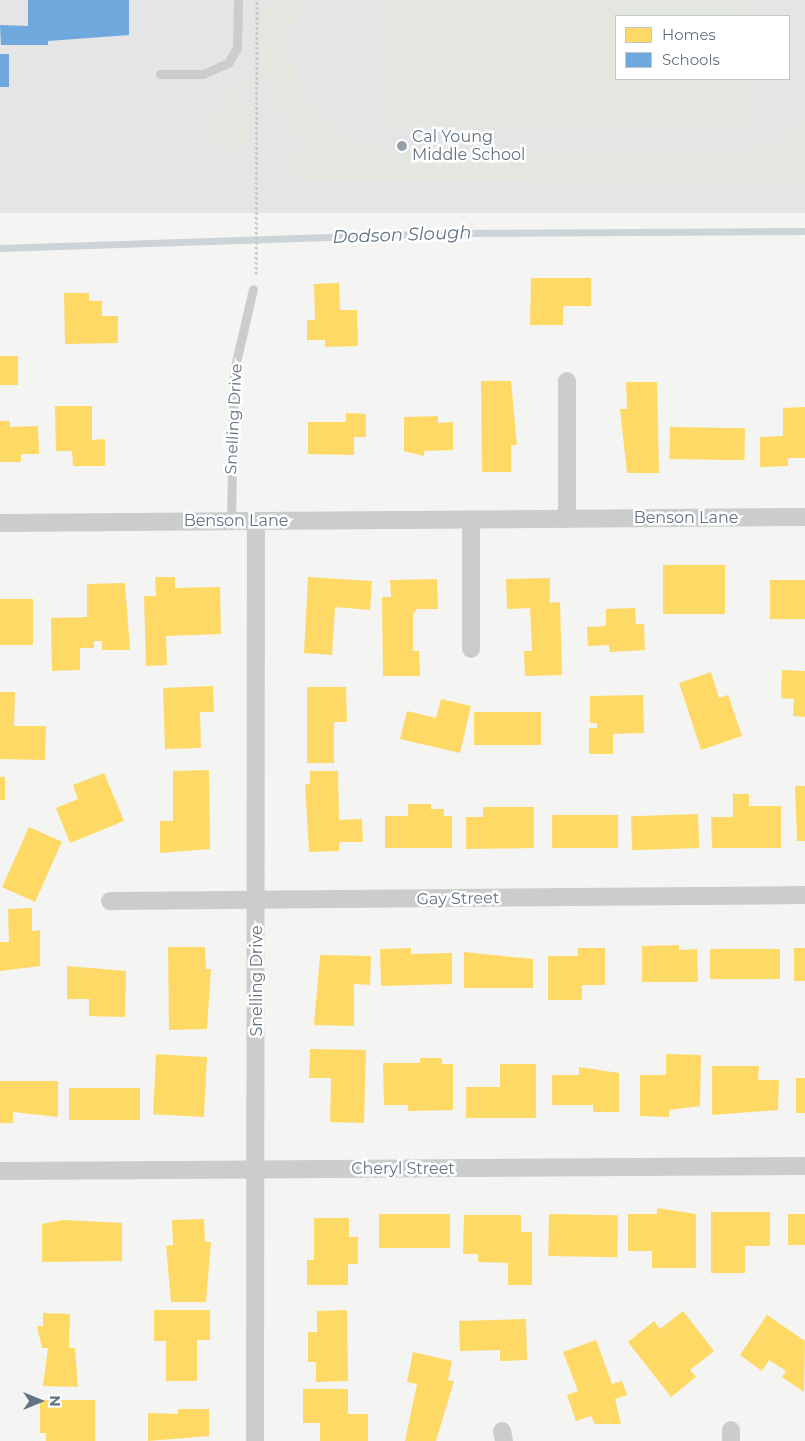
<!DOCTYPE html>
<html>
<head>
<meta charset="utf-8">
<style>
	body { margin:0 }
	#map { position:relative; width:805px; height:1441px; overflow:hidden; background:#f4f4f2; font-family:Montserrat,sans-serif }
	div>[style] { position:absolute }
	.built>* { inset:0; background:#e4e5e4 }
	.green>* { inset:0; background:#e3e7e0 }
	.homes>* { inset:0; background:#ffd966; transform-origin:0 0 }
	.schools>* { inset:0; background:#6fa8dc; transform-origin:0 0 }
	.stream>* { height:7px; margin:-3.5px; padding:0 3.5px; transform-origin:3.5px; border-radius:3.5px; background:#ccd4d7 }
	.path>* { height:3px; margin-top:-1.5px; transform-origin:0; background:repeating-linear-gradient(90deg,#cacaca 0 2.5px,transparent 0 5px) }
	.service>* { height:9px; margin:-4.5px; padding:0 4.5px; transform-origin:4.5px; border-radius:4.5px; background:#cbcdcd }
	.minor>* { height:18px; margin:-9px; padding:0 9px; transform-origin:9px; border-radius:9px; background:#cbcdcd }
	.dots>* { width:14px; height:14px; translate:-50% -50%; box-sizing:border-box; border:2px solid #fff; border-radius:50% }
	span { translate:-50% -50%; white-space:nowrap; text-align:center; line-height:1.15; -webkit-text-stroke:5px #fff; paint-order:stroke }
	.poi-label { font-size:16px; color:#637383 }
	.left { translate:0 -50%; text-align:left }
	.street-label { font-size:16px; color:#637383 }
	.water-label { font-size:18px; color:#5f7580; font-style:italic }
	.legend { position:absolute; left:615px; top:15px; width:175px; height:65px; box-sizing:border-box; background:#fff; border:1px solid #c1c7cd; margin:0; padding:6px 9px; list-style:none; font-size:15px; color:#637383 }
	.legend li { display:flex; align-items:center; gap:10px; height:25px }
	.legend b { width:25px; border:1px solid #c1c7cd }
	.north { position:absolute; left:15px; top:1376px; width:50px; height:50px; -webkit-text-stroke:4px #fff; paint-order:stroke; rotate:90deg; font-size:14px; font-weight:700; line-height:20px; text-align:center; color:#637383 }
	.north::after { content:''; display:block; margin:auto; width:18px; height:22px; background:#637383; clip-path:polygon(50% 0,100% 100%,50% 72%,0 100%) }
</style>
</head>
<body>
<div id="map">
	<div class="built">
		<div style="clip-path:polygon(evenodd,0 0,805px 0,805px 213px,0 213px,0 0,616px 16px,789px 16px,789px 79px,616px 79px,616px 16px)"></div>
	</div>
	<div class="green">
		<div style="clip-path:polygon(267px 0,299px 0,290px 42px,298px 86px,324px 122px,363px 144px,392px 150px,739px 150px,773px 143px,805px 123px,805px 181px,293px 180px,293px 149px,311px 149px,282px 117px,265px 81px,261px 27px)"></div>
		<div style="clip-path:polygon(381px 0,749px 0,749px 16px,616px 16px,616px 79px,749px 79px,749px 126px,381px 126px)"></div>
		<div style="clip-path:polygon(241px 72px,250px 76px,246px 84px,247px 150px,228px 148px,199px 134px,240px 82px)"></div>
	</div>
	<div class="homes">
		<div style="clip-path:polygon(531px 278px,591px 278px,591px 306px,563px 306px,563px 325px,530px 325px)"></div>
		<div style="clip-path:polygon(339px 283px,340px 310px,357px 310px,358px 346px,325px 347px,325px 340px,307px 340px,307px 320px,315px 320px,314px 284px)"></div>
		<div style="clip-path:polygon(64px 293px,89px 293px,89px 301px,102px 301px,102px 316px,118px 316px,118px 343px,65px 344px)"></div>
		<div style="left:0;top:356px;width:18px;height:29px"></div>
		<div style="clip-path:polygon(481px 381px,511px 381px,517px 445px,511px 445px,511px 472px,482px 472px)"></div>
		<div style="clip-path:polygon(626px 382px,657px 382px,659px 473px,627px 473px,620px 409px,627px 409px)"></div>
		<div style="clip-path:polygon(55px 406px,92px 406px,92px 440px,105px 439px,105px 466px,73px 466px,72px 451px,56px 451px)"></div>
		<div style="clip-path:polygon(805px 407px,805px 458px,788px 458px,788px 466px,760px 467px,760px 437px,783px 436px,783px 408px)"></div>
		<div style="clip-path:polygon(346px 413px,366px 414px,366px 437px,354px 437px,354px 455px,308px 454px,308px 422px,346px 422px)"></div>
		<div style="clip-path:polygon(438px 416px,438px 423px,453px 422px,453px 450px,424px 451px,424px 456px,404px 451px,404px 417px)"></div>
		<div style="clip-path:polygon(0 421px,10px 421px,10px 427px,38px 426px,39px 454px,21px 454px,21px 462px,0 462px)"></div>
		<div style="left:670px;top:427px;width:75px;height:32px;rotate:1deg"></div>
		<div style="left:663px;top:565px;width:62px;height:49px"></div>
		<div style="clip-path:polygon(155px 577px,175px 577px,175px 588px,220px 587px,221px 634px,166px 636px,167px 665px,146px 666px,144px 596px,156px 596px)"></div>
		<div style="clip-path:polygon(308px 577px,372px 581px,370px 610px,335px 607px,332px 655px,304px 653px)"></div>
		<div style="clip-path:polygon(550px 578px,550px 603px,560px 602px,562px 675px,525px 676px,524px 651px,532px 651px,530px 608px,507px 609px,506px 579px)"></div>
		<div style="clip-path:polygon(437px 579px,438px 609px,417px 609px,413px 615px,413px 651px,419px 651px,420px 676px,383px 676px,382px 597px,391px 597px,390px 580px)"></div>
		<div style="left:805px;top:580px;width:39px;height:35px;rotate:90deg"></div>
		<div style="clip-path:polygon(125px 583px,130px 650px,102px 650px,102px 641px,94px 641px,94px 648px,80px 648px,80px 670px,52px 671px,51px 618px,87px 617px,87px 584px)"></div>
		<div style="left:0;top:599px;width:33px;height:46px"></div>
		<div style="clip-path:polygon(635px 608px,636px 624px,644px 624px,645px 650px,610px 652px,609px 645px,588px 646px,587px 627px,606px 626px,606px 609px)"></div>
		<div style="clip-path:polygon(782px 670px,805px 671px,805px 717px,793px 716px,794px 699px,781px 698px)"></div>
		<div style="clip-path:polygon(711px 672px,719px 698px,728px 695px,742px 736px,701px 750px,679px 683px)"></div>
		<div style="clip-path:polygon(213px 686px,214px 712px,200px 712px,201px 748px,165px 749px,163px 688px)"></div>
		<div style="clip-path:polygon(307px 687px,346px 687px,347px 722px,334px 722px,334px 763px,307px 763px)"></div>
		<div style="clip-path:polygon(0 692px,15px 692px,14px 726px,46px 726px,45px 760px,0 759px)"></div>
		<div style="clip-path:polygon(643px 695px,644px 733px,613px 734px,613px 754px,589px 754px,589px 728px,597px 728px,597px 723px,590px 723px,590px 696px)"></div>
		<div style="clip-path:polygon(441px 699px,471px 706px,460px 753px,400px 739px,407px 711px,436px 718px)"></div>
		<div style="left:474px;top:712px;width:67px;height:33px"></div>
		<div style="clip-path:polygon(209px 770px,210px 849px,160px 853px,160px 821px,173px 821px,173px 771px)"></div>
		<div style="clip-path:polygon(310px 771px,338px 771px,339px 820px,362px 819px,363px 842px,339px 842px,339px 851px,309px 852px,305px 784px,310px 784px)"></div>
		<div style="clip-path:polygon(104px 773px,124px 821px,70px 843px,56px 808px,78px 799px,73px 785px)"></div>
		<div style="left:0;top:777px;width:5px;height:23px"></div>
		<div style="clip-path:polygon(795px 786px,805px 786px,805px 841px,797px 841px)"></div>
		<div style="clip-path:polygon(733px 794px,749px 794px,749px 806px,781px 806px,781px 848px,712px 848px,711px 817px,733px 817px)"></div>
		<div style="clip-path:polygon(408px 804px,431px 804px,431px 809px,444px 809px,444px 816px,452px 816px,452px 848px,385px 848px,385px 816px,408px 816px)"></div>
		<div style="clip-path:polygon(483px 807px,534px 807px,534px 848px,466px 849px,466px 817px,483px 817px)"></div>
		<div style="left:698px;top:814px;width:34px;height:67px;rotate:88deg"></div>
		<div style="left:618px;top:815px;width:33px;height:66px;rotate:90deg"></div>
		<div style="left:29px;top:827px;width:36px;height:66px;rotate:24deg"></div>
		<div style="clip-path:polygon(32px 908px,32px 931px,40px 930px,40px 966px,0 971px,0 942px,9px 942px,8px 909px)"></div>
		<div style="clip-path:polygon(679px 945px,679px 950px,697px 949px,698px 982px,642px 982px,642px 946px)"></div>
		<div style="clip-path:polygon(168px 947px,205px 947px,206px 969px,211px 969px,207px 1029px,169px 1030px)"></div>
		<div style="clip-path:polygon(411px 948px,411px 954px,452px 953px,452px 984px,381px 986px,380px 949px)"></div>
		<div style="clip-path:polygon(578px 948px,605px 948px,605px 985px,582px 985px,582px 1000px,548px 1000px,548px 956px,578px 956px)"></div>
		<div style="left:794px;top:948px;width:11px;height:33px"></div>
		<div style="left:780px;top:949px;width:30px;height:70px;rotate:90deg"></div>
		<div style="clip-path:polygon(464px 952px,533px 959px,533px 988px,464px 988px)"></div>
		<div style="clip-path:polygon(320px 955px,371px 956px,370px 985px,354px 984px,354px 1026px,314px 1025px)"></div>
		<div style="clip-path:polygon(67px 966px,126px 971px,125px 1017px,89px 1016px,89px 999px,67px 999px)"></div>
		<div style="clip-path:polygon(310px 1049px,366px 1050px,364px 1123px,330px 1122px,331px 1078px,309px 1078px)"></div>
		<div style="clip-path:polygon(666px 1054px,701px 1055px,700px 1106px,669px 1110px,669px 1117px,640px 1116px,640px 1075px,666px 1075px)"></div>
		<div style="left:207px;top:1057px;width:60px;height:51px;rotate:93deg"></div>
		<div style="clip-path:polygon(420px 1058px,442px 1058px,442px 1064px,453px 1064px,453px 1110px,408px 1111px,408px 1105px,384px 1105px,383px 1063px,420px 1063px)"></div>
		<div style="clip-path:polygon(500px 1064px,536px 1064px,536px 1118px,466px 1118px,466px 1087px,500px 1087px)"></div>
		<div style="clip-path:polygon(712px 1066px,759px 1066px,758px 1080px,779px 1080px,778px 1110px,712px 1115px)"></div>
		<div style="clip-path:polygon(579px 1067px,619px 1073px,619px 1112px,593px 1112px,593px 1105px,552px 1105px,552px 1075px,579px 1075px)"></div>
		<div style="left:796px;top:1078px;width:9px;height:35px"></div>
		<div style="clip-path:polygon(0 1081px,58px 1081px,58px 1117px,13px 1112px,13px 1123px,0 1123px)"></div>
		<div style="left:140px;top:1088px;width:32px;height:71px;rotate:90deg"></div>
		<div style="clip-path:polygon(657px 1208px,696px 1214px,696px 1268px,652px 1268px,652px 1251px,628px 1251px,628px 1214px,657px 1214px)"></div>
		<div style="clip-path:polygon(711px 1212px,770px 1212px,770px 1246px,745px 1246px,745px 1273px,711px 1273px)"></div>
		<div style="left:450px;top:1214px;width:34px;height:71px;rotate:90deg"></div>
		<div style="left:549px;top:1214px;width:69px;height:42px;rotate:1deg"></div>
		<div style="left:788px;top:1214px;width:17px;height:31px"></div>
		<div style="clip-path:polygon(464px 1215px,521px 1215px,521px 1232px,532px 1232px,532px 1285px,508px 1285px,508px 1263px,478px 1262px,478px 1254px,463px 1254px)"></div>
		<div style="clip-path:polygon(314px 1218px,349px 1218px,349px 1237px,358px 1237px,358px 1264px,348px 1264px,348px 1285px,307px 1285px,307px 1260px,314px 1260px)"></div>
		<div style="clip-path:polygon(204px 1219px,205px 1242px,211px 1242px,206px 1302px,171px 1302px,166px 1246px,173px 1245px,172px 1220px)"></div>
		<div style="clip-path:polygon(63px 1220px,122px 1223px,122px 1261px,42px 1262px,42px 1224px)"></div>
		<div style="clip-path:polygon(154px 1310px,210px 1310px,210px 1340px,197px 1340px,197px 1381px,166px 1381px,166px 1341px,154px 1341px)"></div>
		<div style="clip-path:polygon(347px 1310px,348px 1381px,316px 1382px,316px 1362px,308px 1362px,308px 1332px,317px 1332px,317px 1311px)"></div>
		<div style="clip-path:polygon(683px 1311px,714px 1351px,690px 1370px,696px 1377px,671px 1397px,628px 1342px,654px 1321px,660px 1329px)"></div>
		<div style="clip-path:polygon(43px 1313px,70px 1314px,69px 1348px,75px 1348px,78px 1387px,43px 1386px,48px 1348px,42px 1348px,37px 1326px,43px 1326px)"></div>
		<div style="clip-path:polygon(767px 1315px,805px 1341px,804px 1392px,782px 1377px,786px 1371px,769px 1360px,762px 1371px,740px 1355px)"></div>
		<div style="clip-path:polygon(526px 1319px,527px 1360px,500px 1361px,500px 1350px,460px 1351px,459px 1321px)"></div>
		<div style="clip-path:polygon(596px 1340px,612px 1384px,622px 1381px,627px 1395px,615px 1399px,621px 1424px,595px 1424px,591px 1416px,576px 1421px,567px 1395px,578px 1391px,563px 1352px)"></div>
		<div style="clip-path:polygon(413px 1352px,452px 1361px,448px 1380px,454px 1381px,436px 1441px,405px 1441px,417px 1384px,407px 1382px)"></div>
		<div style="clip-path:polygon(303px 1389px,348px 1389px,348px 1414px,368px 1414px,368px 1441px,320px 1441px,320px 1423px,303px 1423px)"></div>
		<div style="clip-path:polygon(40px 1400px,95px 1400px,95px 1441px,46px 1441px,46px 1433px,40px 1433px)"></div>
		<div style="clip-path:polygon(178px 1409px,209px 1409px,209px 1436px,148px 1441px,148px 1413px,178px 1414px)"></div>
	</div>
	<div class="schools">
		<div style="clip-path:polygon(28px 0,129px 0,129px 35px,48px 41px,48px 45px,1px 45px,0 25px,28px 26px)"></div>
		<div style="left:0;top:54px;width:9px;height:33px"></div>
	</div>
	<div class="stream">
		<div style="left:0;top:248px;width:443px;rotate:-1.9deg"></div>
		<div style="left:443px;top:233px;width:362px;rotate:-0.3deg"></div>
	</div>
	<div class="path">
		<div style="left:256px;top:274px;width:274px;rotate:-89.8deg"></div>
	</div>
	<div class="service">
		<div style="left:160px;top:74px;width:43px"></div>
		<div style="left:203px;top:74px;width:27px;rotate:-24deg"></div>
		<div style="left:228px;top:63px;width:17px;rotate:-59deg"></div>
		<div style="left:237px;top:48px;width:48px;rotate:-88.8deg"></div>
		<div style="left:231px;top:521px;width:150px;rotate:-88.9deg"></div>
		<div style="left:234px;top:371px;width:84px;rotate:-77deg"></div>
	</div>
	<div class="minor">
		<div style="left:567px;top:381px;width:138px;rotate:90deg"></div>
		<div style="left:0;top:523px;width:805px;rotate:-0.43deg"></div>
		<div style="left:471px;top:649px;width:129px;rotate:-90deg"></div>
		<div style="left:110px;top:901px;width:695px;rotate:-0.49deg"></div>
		<div style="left:0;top:1171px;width:805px;rotate:-0.36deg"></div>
		<div style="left:731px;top:1430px;width:11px;rotate:90deg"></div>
		<div style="left:502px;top:1431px;width:10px;rotate:79deg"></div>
		<div style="left:255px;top:1441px;width:920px;rotate:-89.94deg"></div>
	</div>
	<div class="dots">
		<div style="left:402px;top:146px;background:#96a0aa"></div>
	</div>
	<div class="poi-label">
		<span class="left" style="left:412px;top:146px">Cal Young<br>Middle School</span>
	</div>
	<div class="street-label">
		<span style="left:234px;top:419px;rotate:-87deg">Snelling Drive</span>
		<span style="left:686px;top:518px">Benson Lane</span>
		<span style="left:236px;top:521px">Benson Lane</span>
		<span style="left:458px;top:899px;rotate:-1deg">Gay Street</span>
		<span style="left:257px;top:981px;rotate:-90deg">Snelling Drive</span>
		<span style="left:403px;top:1169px">Cheryl Street</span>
	</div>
	<div class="water-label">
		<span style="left:402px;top:235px;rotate:-2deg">Dodson Slough</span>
	</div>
	<ul class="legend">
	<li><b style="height:14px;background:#ffd966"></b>Homes</li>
	<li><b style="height:14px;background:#6fa8dc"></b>Schools</li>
	</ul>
	<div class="north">N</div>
</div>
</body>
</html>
